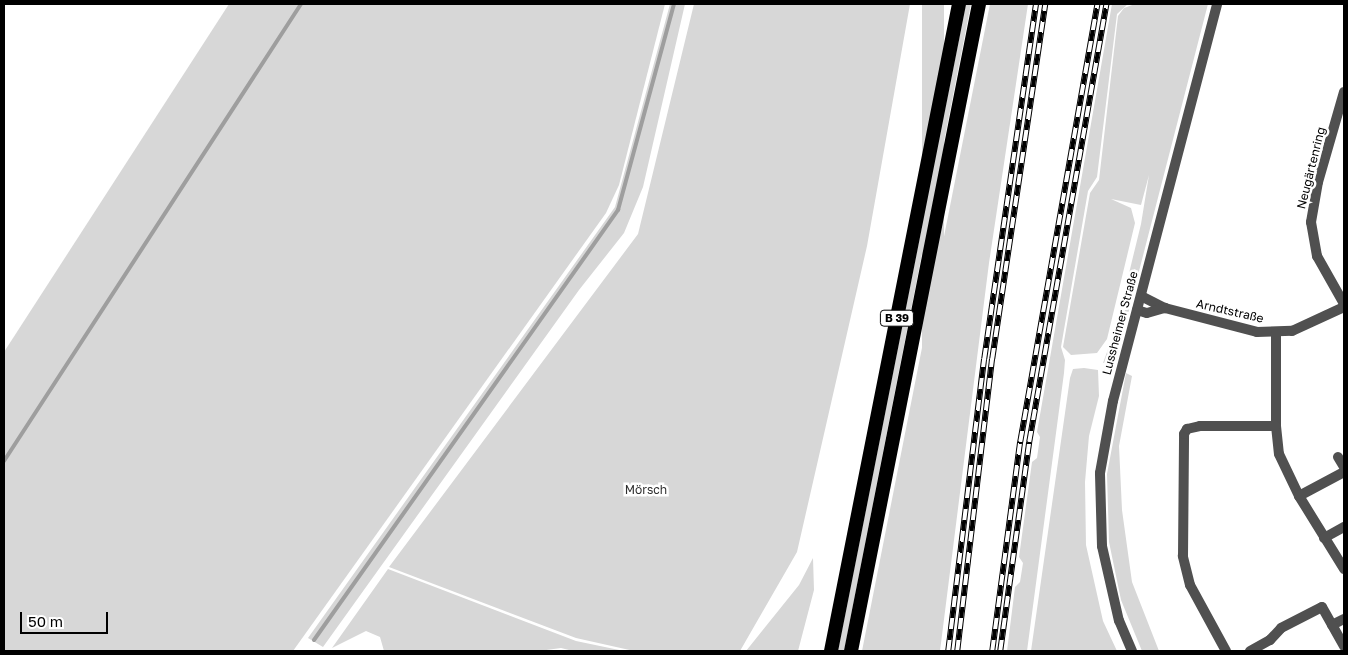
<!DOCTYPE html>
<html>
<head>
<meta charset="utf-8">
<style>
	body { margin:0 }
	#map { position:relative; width:1348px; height:655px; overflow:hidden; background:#fff; font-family:"Golos Text",sans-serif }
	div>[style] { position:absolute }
	.green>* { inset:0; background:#d7d7d7; transform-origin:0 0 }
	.stream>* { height:4px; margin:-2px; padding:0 2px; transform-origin:2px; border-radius:2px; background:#9e9e9e }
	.minor>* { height:10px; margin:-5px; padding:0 5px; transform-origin:5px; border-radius:5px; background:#505050 }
	.trunk>* { height:14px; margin:-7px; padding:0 7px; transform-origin:7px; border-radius:7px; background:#000 }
	.rail>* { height:5.5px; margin-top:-2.75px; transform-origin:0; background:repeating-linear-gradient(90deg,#fff 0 11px,#000 0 22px); box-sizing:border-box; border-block:1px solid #000 }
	span { translate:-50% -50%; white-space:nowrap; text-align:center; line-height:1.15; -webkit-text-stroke:5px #fff; paint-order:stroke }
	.shield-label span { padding:1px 4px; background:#fff; border:1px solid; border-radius:4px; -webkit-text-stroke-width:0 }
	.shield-label { font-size:11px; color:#000; font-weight:700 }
	.street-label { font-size:12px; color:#000 }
	.park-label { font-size:12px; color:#2e2e2e }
	.frame { position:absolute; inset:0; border:5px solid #000; pointer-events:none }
	.scale { position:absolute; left:20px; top:612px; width:88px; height:22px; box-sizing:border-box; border:2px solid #000; border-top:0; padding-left:6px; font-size:15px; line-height:18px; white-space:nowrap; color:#000; -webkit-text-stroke:4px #fff; paint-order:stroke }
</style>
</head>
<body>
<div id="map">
	<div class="green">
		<div style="clip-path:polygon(229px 4px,665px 4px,619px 185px,606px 213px,293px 651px,4px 651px,4px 352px)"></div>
		<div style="clip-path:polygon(670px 4px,685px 4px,643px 187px,624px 233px,579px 290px,323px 647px,308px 638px,615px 207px)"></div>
		<div style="clip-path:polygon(694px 4px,910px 4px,867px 246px,797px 552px,740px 651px,634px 651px,576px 638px,389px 567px,638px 234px)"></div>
		<div style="left:922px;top:4px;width:22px;height:544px"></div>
		<div style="clip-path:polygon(966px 4px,971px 4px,844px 651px,838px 651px)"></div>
		<div style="clip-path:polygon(990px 4px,1028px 4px,989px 263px,940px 651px,862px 651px)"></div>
		<div style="clip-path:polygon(1112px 4px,1128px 4px,1117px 14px,1097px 177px,1088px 191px,1061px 347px,1065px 360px,1064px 373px,1027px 651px,1007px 651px,1015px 587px,1020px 582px,1023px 563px,1019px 557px,1032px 462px,1037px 458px,1040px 437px,1037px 432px)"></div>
		<div style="clip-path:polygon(1135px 4px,1208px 4px,1122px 337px,1114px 335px,1141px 224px,1149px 175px,1141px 205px,1111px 199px,1131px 208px,1135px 223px,1107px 339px,1097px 353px,1071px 355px,1063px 347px,1090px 193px,1099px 180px,1118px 16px,1124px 8px)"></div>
		<div style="clip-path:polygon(1110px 344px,1120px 346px,1114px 360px,1103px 363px)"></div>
		<div style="clip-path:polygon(1084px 368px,1098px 370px,1099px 396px,1089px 436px,1085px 482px,1086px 545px,1103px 621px,1117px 651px,1031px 651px,1070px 378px,1073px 369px)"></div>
		<div style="clip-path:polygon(1126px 373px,1132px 376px,1119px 446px,1122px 510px,1132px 582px,1159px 651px,1142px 651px,1121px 600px,1109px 542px,1107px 474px)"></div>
		<div style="clip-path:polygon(813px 558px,814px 590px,798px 651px,746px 651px,799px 585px)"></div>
		<div style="clip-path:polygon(388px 569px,576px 641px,624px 651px,573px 651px,561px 648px,539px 651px,384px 651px,380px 637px,366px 631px,332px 648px)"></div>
	</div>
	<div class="stream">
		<div style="left:4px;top:461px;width:545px;rotate:-56.98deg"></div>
		<div style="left:314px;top:640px;width:527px;rotate:-54.74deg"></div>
		<div style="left:618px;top:210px;width:213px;rotate:-74.8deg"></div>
	</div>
	<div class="minor">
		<div style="left:1344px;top:92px;width:94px;rotate:106.1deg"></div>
		<div style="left:1318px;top:182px;width:41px;rotate:99.9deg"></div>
		<div style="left:1311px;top:222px;width:35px;rotate:80deg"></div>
		<div style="left:1317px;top:256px;width:55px;rotate:60.6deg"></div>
		<div style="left:1141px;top:296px;width:27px;rotate:27deg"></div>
		<div style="left:1165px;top:308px;width:95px;rotate:14.6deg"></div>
		<div style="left:1257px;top:332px;width:35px;rotate:-2deg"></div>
		<div style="left:1292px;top:331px;width:57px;rotate:-24.8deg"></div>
		<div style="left:1137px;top:310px;width:10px;rotate:17deg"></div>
		<div style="left:1147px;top:313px;width:19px;rotate:-16deg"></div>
		<div style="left:1276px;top:333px;width:93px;rotate:90deg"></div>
		<div style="left:1276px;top:426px;width:28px;rotate:84deg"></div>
		<div style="left:1279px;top:454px;width:47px;rotate:64.5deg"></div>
		<div style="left:1299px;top:496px;width:86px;rotate:58.3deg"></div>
		<div style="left:1338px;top:457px;width:12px;rotate:59deg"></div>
		<div style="left:1299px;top:496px;width:51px;rotate:-28.1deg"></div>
		<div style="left:1324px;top:538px;width:23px;rotate:-29deg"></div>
		<div style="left:1332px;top:625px;width:13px;rotate:-27deg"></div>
		<div style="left:1132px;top:651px;width:33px;rotate:-113deg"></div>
		<div style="left:1119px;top:621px;width:77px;rotate:-102.8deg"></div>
		<div style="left:1102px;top:546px;width:73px;rotate:-91.6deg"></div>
		<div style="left:1100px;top:473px;width:73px;rotate:-79.8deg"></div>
		<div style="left:1113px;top:401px;width:410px;rotate:-75.3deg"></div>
		<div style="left:1226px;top:651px;width:75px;rotate:-118.6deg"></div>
		<div style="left:1190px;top:585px;width:30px;rotate:-104deg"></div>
		<div style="left:1183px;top:556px;width:122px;rotate:-89.5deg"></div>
		<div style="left:1184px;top:434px;width:6px;rotate:-59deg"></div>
		<div style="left:1187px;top:429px;width:13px;rotate:-13deg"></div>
		<div style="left:1200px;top:426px;width:76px"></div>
		<div style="left:1250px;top:651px;width:23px;rotate:-29deg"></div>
		<div style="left:1270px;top:640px;width:16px;rotate:-47deg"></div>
		<div style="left:1281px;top:628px;width:46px;rotate:-27.1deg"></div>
		<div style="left:1322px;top:607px;width:45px;rotate:60.6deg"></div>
	</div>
	<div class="trunk">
		<div style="left:831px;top:651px;width:660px;rotate:-78.81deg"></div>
		<div style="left:851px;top:651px;width:660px;rotate:-78.81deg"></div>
	</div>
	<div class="rail">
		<div style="left:948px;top:651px;width:294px;rotate:-83deg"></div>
		<div style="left:984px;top:359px;width:359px;rotate:-81.7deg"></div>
		<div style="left:957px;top:651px;width:294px;rotate:-83.2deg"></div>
		<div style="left:992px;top:359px;width:359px;rotate:-81.5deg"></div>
		<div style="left:992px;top:651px;width:211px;rotate:-82.4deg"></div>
		<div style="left:1020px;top:442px;width:445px;rotate:-80deg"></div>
		<div style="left:1000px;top:651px;width:211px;rotate:-82.1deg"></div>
		<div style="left:1029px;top:442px;width:445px;rotate:-80deg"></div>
	</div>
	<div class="shield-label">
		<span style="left:897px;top:318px">B 39</span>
	</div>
	<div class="street-label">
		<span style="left:1311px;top:168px;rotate:-76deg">Neugärtenring</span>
		<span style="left:1230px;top:311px;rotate:13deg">Arndtstraße</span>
		<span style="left:1120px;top:323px;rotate:-75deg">Lussheimer Straße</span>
	</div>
	<div class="park-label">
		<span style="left:646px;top:490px">Mörsch</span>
	</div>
	<div class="frame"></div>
	<div class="scale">50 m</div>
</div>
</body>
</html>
